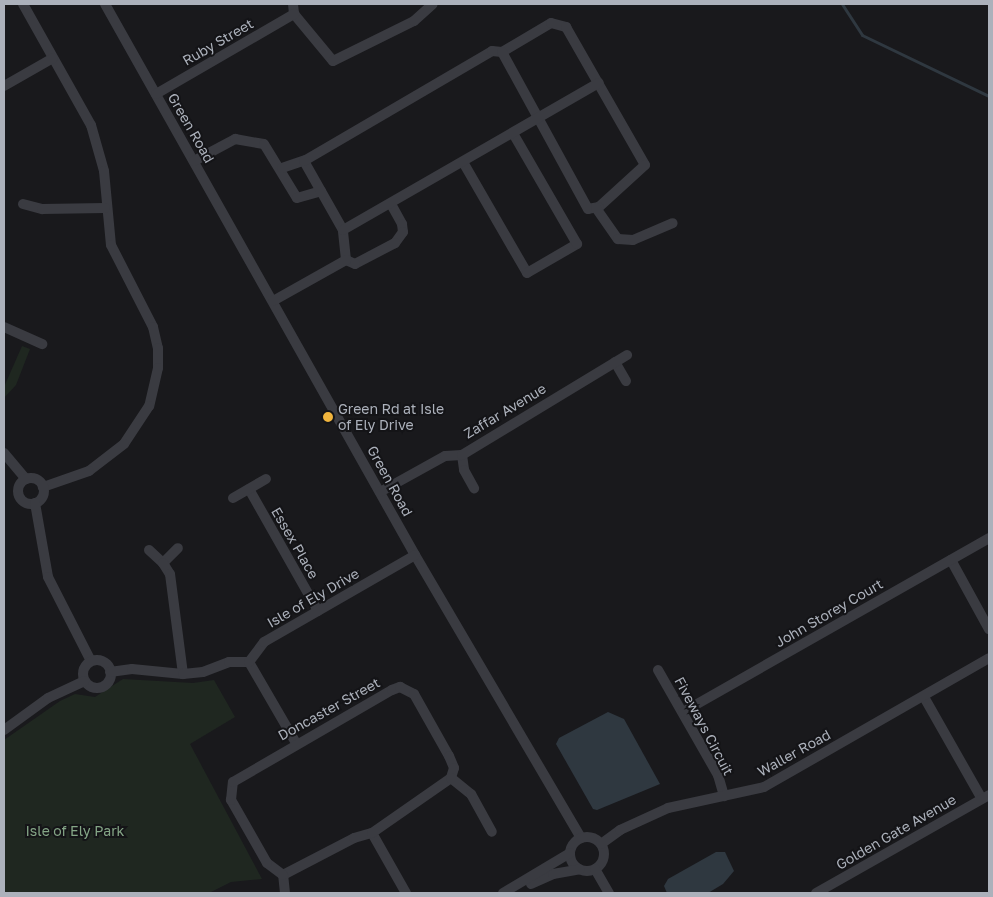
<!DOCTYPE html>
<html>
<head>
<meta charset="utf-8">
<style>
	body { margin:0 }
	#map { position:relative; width:993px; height:897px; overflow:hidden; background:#19191c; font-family:"Golos Text",sans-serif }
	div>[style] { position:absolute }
	.green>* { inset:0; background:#1f2720 }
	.water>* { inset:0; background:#2f3840 }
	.stream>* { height:3px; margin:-1.5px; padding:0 1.5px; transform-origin:1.5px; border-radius:1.5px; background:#2f3840 }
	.minor>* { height:10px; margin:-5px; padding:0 5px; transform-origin:5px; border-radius:5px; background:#3a3b41 }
	.minor>.ring { margin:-5px; padding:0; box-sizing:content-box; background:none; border:10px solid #3a3b41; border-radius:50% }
	.dots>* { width:14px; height:14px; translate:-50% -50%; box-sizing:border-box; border:2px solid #141417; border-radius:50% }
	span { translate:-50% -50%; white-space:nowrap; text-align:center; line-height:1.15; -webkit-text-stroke:4px #141417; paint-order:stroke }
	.street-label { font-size:14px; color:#acb1bb }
	.poi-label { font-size:14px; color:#acb1bb }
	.left { translate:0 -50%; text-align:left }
	.park-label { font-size:14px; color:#84a586 }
	.frame { position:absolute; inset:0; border:5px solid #acb1bb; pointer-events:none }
</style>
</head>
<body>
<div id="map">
	<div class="green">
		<div style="clip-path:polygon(22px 346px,30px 349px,16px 385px,4px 398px,4px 387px)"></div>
		<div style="clip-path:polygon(123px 679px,193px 683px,214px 680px,235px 717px,190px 744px,262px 879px,231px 882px,209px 893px,4px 893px,4px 740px,60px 701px,75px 694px,95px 697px)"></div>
	</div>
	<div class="water">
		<div style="clip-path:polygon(608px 712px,624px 719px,660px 784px,597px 810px,593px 809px,556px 744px,559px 738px)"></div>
		<div style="clip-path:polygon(716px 852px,725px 852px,734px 871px,723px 884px,708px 893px,667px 893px,664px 886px,668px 879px)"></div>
	</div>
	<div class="stream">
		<div style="left:842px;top:4px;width:37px;rotate:57deg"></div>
		<div style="left:862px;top:35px;width:141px;rotate:25.7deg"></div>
	</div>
	<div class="minor">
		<div style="left:23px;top:4px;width:139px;rotate:60.7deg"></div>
		<div style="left:91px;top:125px;width:48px;rotate:74.2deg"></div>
		<div style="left:104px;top:171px;width:74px;rotate:84.6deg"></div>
		<div style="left:111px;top:245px;width:92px;rotate:62.9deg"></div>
		<div style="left:153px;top:327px;width:22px;rotate:77deg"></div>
		<div style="left:158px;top:348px;width:20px;rotate:90deg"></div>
		<div style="left:158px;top:368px;width:39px;rotate:103deg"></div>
		<div style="left:149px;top:406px;width:45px;rotate:123.3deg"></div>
		<div style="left:124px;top:444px;width:44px;rotate:142.4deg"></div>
		<div style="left:89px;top:471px;width:49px;rotate:160.8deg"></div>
		<div style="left:105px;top:4px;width:632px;rotate:60.64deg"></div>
		<div style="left:415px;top:555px;width:328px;rotate:59.6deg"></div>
		<div style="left:293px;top:4px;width:10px;rotate:84deg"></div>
		<div style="left:294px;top:14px;width:61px;rotate:50.3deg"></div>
		<div style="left:333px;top:61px;width:90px;rotate:-26.3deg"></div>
		<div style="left:414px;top:21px;width:25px;rotate:-42deg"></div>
		<div style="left:4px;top:86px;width:56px;rotate:-29.7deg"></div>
		<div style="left:156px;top:94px;width:160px;rotate:-30.1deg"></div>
		<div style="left:194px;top:161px;width:47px;rotate:-28.2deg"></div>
		<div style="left:235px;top:139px;width:29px;rotate:10deg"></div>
		<div style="left:264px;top:144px;width:63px;rotate:58.6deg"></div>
		<div style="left:297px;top:198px;width:25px;rotate:-16deg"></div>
		<div style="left:463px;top:162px;width:128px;rotate:60deg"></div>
		<div style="left:527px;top:273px;width:58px;rotate:-30.1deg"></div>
		<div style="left:577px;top:244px;width:128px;rotate:-120deg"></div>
		<div style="left:282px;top:168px;width:24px;rotate:-19deg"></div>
		<div style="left:23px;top:204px;width:20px;rotate:15deg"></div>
		<div style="left:42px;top:209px;width:63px;rotate:-0.9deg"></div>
		<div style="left:391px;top:204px;width:23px;rotate:61deg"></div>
		<div style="left:402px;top:224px;width:8px;rotate:83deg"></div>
		<div style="left:403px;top:232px;width:14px;rotate:126deg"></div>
		<div style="left:395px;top:243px;width:45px;rotate:152.3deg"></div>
		<div style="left:355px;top:264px;width:10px;rotate:-156deg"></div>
		<div style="left:346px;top:260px;width:30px;rotate:-96deg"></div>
		<div style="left:343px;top:230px;width:79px;rotate:-119.5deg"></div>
		<div style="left:304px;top:161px;width:218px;rotate:-30.3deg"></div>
		<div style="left:492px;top:51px;width:10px;rotate:6deg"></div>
		<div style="left:502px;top:52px;width:57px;rotate:-30.6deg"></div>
		<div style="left:551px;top:23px;width:16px;rotate:15deg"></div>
		<div style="left:566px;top:27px;width:159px;rotate:60.2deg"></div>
		<div style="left:645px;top:165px;width:62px;rotate:137.6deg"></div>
		<div style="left:599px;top:207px;width:11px;rotate:170deg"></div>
		<div style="left:588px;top:209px;width:179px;rotate:-118.7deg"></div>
		<div style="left:596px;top:208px;width:38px;rotate:55deg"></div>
		<div style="left:618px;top:239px;width:15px;rotate:4deg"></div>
		<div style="left:633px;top:240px;width:43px;rotate:-23deg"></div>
		<div style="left:343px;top:230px;width:295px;rotate:-29.9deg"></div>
		<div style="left:273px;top:301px;width:84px;rotate:-29.3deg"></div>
		<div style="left:4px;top:327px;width:42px;rotate:24.1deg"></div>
		<div style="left:615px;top:362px;width:22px;rotate:60deg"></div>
		<div style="left:4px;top:453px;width:34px;rotate:50deg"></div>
		<div style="left:462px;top:455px;width:15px;rotate:82deg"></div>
		<div style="left:464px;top:470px;width:21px;rotate:61deg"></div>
		<div class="ring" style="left:18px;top:478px;width:16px;height:16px"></div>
		<div style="left:249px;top:489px;width:140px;rotate:60.5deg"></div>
		<div style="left:380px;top:492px;width:74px;rotate:-29deg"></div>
		<div style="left:445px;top:456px;width:17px;rotate:-3deg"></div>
		<div style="left:462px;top:455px;width:193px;rotate:-31.2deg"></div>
		<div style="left:233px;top:498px;width:38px;rotate:-30deg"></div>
		<div style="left:35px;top:503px;width:75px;rotate:80deg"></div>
		<div style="left:48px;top:577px;width:94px;rotate:62.9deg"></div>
		<div style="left:149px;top:550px;width:19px;rotate:43deg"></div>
		<div style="left:163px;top:563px;width:21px;rotate:-45deg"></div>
		<div style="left:951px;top:560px;width:79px;rotate:61.2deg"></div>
		<div style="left:163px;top:563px;width:13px;rotate:58deg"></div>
		<div style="left:170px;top:574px;width:101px;rotate:82.6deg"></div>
		<div class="ring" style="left:83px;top:660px;width:18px;height:18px"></div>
		<div style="left:249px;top:662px;width:94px;rotate:59.9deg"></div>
		<div style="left:658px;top:670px;width:121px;rotate:60.3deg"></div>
		<div style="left:718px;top:775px;width:22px;rotate:74deg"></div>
		<div style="left:110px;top:672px;width:22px;rotate:-8deg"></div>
		<div style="left:132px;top:669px;width:51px;rotate:5.6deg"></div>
		<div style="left:183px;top:674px;width:20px;rotate:-6deg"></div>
		<div style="left:203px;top:672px;width:28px;rotate:-21deg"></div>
		<div style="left:229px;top:662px;width:20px"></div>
		<div style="left:249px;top:662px;width:25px;rotate:-53deg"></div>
		<div style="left:264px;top:642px;width:174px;rotate:-29.9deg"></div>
		<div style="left:924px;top:697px;width:117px;rotate:60.4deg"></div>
		<div style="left:683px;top:712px;width:352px;rotate:-29.6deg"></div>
		<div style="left:4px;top:730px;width:54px;rotate:-36deg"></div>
		<div style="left:48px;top:698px;width:40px;rotate:-25deg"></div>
		<div style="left:372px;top:833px;width:69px;rotate:60.5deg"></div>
		<div class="ring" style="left:570px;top:837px;width:24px;height:24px"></div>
		<div style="left:601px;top:844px;width:24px;rotate:-36deg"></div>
		<div style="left:620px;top:830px;width:53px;rotate:-24.6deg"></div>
		<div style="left:668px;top:808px;width:98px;rotate:-12.3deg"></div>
		<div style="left:764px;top:787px;width:259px;rotate:-29.8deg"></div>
		<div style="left:595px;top:869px;width:28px;rotate:60deg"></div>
		<div style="left:283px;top:875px;width:80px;rotate:-27.5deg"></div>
		<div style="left:354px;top:838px;width:19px;rotate:-16deg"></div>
		<div style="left:372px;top:833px;width:96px;rotate:-34.8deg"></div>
		<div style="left:531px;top:884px;width:24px;rotate:-24deg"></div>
		<div style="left:553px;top:874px;width:27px;rotate:-10deg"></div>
		<div style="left:285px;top:893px;width:18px;rotate:-96deg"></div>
		<div style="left:283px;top:875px;width:20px;rotate:-143deg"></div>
		<div style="left:267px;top:863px;width:73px;rotate:-119.7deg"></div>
		<div style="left:231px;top:800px;width:18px;rotate:-84deg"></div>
		<div style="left:233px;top:782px;width:184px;rotate:-30.1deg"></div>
		<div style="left:392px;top:690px;width:9px;rotate:-21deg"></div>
		<div style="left:400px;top:687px;width:16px;rotate:27deg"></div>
		<div style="left:414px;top:694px;width:71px;rotate:60.6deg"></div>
		<div style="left:449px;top:756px;width:13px;rotate:67deg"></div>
		<div style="left:454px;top:768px;width:10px;rotate:107deg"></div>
		<div style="left:451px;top:778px;width:26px;rotate:39deg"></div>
		<div style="left:471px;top:794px;width:43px;rotate:61.1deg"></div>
		<div style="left:503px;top:893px;width:78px;rotate:-30.8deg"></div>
		<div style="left:816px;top:893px;width:199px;rotate:-29.5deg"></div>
	</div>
	<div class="dots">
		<div style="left:328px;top:417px;background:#f0b43d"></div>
	</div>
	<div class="street-label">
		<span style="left:218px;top:42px;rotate:-30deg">Ruby Street</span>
		<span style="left:191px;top:128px;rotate:60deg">Green Road</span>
		<span style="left:505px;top:411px;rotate:-31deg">Zaffar Avenue</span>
		<span style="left:390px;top:481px;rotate:61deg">Green Road</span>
		<span style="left:295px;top:543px;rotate:60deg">Essex Place</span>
		<span style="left:313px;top:598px;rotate:-30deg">Isle of Ely Drive</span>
		<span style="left:829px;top:613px;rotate:-30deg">John Storey Court</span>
		<span style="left:329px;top:709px;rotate:-29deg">Doncaster Street</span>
		<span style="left:704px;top:726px;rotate:62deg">Fiveways Circuit</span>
		<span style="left:794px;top:753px;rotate:-29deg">Waller Road</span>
		<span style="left:896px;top:832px;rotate:-30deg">Golden Gate Avenue</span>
	</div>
	<div class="poi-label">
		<span class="left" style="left:338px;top:417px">Green Rd at Isle<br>of Ely Drive</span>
	</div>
	<div class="park-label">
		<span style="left:75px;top:831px">Isle of Ely Park</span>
	</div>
	<div class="frame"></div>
</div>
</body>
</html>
